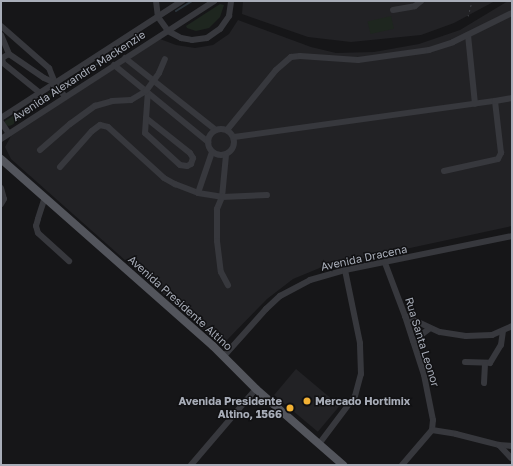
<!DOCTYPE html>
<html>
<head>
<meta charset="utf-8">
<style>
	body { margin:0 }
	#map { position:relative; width:513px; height:466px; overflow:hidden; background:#161618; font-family:"Golos Text",sans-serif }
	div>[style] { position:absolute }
	.built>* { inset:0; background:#222225; transform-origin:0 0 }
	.green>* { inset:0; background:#1e261f; transform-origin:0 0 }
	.stream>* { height:2px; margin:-1px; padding:0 1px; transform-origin:1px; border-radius:1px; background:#2c353c }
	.path>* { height:1px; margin-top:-0.5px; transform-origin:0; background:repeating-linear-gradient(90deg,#3d3f44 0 2px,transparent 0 5px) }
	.minor>* { height:6px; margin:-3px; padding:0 3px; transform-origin:3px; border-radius:3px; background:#37383d }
	.minor>.ring { margin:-3px; padding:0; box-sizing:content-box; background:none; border:6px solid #37383d; border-radius:50% }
	.major>* { height:8px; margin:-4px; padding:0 4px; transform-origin:4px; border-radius:4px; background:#53555c }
	.dots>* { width:11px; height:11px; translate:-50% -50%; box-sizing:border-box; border:2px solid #111113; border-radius:50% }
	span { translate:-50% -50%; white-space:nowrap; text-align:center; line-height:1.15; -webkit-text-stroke:3px #111113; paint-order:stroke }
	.street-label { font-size:11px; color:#a8adb8 }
	.poi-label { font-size:11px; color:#a8adb8; font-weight:700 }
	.left { translate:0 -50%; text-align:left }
	.right { translate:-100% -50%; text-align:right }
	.frame { position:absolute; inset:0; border:2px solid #a8adb8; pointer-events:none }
</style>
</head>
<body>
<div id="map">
	<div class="built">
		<div style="clip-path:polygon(243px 1px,495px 1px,454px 23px,421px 35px,351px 42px,308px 37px,242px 14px)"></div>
		<div style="clip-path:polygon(508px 1px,512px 1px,512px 226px,322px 267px,293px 279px,267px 299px,226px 341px,215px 340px,11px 159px,5px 147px,11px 136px,160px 39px,176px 45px,195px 48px,213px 45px,229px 34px,238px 20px,311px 47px,336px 53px,374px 52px,419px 44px,460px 30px)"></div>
		<div style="left:296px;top:369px;width:57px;height:34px;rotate:40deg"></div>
	</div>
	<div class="green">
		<div style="clip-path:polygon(220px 4px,224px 5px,220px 17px,209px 28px,196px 31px,187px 28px,186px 26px)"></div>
		<div style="left:391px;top:16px;width:13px;height:24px;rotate:77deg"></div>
		<div style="clip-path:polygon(50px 93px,51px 98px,12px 125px,9px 126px,4px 125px,5px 121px,47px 94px)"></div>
	</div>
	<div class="stream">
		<div style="left:176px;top:11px;width:19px;rotate:-32deg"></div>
		<div style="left:65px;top:85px;width:92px;rotate:-33deg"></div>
	</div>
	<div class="path">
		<div style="left:468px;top:16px;width:16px;rotate:-75deg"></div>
	</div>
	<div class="minor">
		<div style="left:156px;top:1px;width:16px;rotate:83deg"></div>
		<div style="left:158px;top:17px;width:17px;rotate:54deg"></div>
		<div style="left:168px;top:31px;width:15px;rotate:28deg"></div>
		<div style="left:181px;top:38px;width:11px;rotate:10deg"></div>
		<div style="left:192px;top:40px;width:15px;rotate:-8deg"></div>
		<div style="left:207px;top:38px;width:16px;rotate:-35deg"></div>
		<div style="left:220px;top:29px;width:16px;rotate:-55deg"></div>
		<div style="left:229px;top:16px;width:15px;rotate:-82deg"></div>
		<div style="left:393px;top:10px;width:22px;rotate:-10deg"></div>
		<div style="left:415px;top:6px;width:8px;rotate:-40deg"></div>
		<div style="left:1px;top:26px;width:64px;rotate:41.2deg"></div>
		<div style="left:49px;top:68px;width:16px;rotate:68deg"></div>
		<div style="left:55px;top:83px;width:17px;rotate:54deg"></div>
		<div style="left:1px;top:35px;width:21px;rotate:67deg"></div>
		<div style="left:468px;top:35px;width:69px;rotate:84.2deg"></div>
		<div style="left:125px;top:58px;width:116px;rotate:38.4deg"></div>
		<div style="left:114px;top:65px;width:122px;rotate:39.3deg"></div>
		<div style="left:40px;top:93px;width:48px;rotate:-141deg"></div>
		<div style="left:3px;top:63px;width:5px;rotate:-101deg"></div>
		<div style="left:2px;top:58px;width:8px;rotate:-30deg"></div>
		<div style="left:9px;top:54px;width:42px;rotate:34.4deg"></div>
		<div style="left:44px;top:78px;width:12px;rotate:24deg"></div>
		<div style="left:1px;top:118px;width:216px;rotate:-32.9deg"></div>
		<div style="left:146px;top:118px;width:56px;rotate:38.5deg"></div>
		<div style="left:190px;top:153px;width:6px;rotate:59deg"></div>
		<div style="left:193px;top:158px;width:6px;rotate:108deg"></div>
		<div style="left:191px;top:164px;width:4px;rotate:153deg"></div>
		<div style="left:187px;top:166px;width:7px;rotate:-172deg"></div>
		<div style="left:180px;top:165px;width:47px;rotate:-137.6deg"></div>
		<div style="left:145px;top:133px;width:39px;rotate:-86deg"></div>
		<div style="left:1px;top:122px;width:14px;rotate:56deg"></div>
		<div class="ring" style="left:208px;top:129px;width:20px;height:20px"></div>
		<div style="left:227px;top:130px;width:77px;rotate:-50.8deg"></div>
		<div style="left:276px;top:70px;width:20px;rotate:-41deg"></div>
		<div style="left:291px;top:57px;width:9px;rotate:-6deg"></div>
		<div style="left:300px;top:56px;width:58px;rotate:3.9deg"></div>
		<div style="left:358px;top:60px;width:72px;rotate:-8deg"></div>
		<div style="left:429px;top:50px;width:25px;rotate:-18deg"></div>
		<div style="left:453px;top:42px;width:66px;rotate:-26.2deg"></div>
		<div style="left:234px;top:137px;width:263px;rotate:-7.9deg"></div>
		<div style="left:1px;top:139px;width:254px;rotate:-32.9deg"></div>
		<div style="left:40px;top:150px;width:40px;rotate:-41deg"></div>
		<div style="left:70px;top:124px;width:31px;rotate:-36deg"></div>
		<div style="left:95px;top:106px;width:18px;rotate:-16deg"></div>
		<div style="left:112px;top:101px;width:19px;rotate:-3deg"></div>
		<div style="left:131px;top:100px;width:17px;rotate:-31deg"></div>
		<div style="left:146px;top:91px;width:22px;rotate:-54deg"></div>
		<div style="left:159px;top:73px;width:15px;rotate:-67deg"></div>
		<div style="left:226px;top:155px;width:42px;rotate:95.4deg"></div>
		<div style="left:222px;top:197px;width:13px;rotate:113deg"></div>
		<div style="left:217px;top:209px;width:32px;rotate:90deg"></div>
		<div style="left:217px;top:241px;width:31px;rotate:83deg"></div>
		<div style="left:221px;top:272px;width:15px;rotate:62deg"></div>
		<div style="left:60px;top:167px;width:48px;rotate:-48.4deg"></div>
		<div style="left:92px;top:131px;width:10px;rotate:-37deg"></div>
		<div style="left:100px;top:125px;width:8px;rotate:14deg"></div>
		<div style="left:108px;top:127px;width:76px;rotate:42.3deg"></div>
		<div style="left:164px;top:178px;width:13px;rotate:29deg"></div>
		<div style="left:175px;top:184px;width:25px;rotate:21deg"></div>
		<div style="left:198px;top:193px;width:24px;rotate:9deg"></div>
		<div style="left:222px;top:197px;width:45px;rotate:-2.5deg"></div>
		<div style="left:444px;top:171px;width:55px;rotate:-12.5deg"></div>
		<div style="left:498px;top:159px;width:7px;rotate:-63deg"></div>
		<div style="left:501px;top:153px;width:52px;rotate:-96.6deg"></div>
		<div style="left:495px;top:101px;width:17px;rotate:-10deg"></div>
		<div style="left:1px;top:188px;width:11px;rotate:75deg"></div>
		<div style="left:4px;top:199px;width:6px;rotate:121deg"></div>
		<div style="left:198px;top:193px;width:43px;rotate:-71.1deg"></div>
		<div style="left:45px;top:197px;width:23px;rotate:108deg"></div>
		<div style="left:38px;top:219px;width:7px;rotate:106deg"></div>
		<div style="left:36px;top:226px;width:7px;rotate:74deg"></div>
		<div style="left:38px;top:233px;width:42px;rotate:42.1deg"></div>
		<div style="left:385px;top:263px;width:57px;rotate:69.3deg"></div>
		<div style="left:405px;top:316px;width:62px;rotate:72.1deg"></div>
		<div style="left:424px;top:375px;width:46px;rotate:78.7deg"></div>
		<div style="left:433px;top:420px;width:10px;rotate:96deg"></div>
		<div style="left:432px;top:430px;width:46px;rotate:130.6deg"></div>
		<div style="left:405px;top:316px;width:38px;rotate:25deg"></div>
		<div style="left:440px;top:332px;width:26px;rotate:9deg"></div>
		<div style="left:466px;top:336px;width:26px;rotate:-2deg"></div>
		<div style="left:492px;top:335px;width:22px;rotate:-24deg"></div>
		<div style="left:413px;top:341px;width:21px;rotate:-37deg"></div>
		<div style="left:224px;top:356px;width:63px;rotate:-48.2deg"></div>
		<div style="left:266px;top:309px;width:19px;rotate:-43deg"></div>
		<div style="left:280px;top:296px;width:34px;rotate:-28deg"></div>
		<div style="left:310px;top:280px;width:36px;rotate:-16deg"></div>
		<div style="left:345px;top:270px;width:170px;rotate:-11.5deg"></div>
		<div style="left:465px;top:362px;width:25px;rotate:2deg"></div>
		<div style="left:490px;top:363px;width:21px;rotate:-59deg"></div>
		<div style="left:501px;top:345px;width:14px;rotate:-82deg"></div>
		<div style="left:484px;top:383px;width:19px;rotate:-87deg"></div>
		<div style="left:432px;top:430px;width:24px;rotate:9deg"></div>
		<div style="left:456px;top:434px;width:44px;rotate:14.3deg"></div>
		<div style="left:499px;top:445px;width:13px;rotate:4deg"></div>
		<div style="left:319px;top:444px;width:60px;rotate:-53.1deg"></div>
		<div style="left:355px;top:396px;width:23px;rotate:-75deg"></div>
		<div style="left:361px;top:374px;width:31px;rotate:-92deg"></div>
		<div style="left:360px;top:343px;width:75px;rotate:-101.6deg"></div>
		<div style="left:499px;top:445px;width:18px;rotate:47deg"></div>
		<div style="left:191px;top:465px;width:100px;rotate:-49.5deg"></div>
	</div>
	<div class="major">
		<div style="left:1px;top:159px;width:283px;rotate:41.4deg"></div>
		<div style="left:213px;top:346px;width:61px;rotate:45deg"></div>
		<div style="left:256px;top:389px;width:116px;rotate:41.1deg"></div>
	</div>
	<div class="dots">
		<div style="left:307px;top:401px;background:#f2b134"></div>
		<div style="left:290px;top:408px;background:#f2b134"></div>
	</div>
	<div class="street-label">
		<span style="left:79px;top:76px;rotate:-33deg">Avenida Alexandre Mackenzie</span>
		<span style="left:364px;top:258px;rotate:-12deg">Avenida Dracena</span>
		<span style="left:180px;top:303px;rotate:42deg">Avenida Presidente Altino</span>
		<span style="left:422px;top:342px;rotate:73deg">Rua Santa Leonor</span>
	</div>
	<div class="poi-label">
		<span class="left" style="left:315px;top:401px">Mercado Hortimix</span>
		<span class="right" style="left:282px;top:408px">Avenida Presidente<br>Altino, 1566</span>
	</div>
	<div class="frame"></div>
</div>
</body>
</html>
